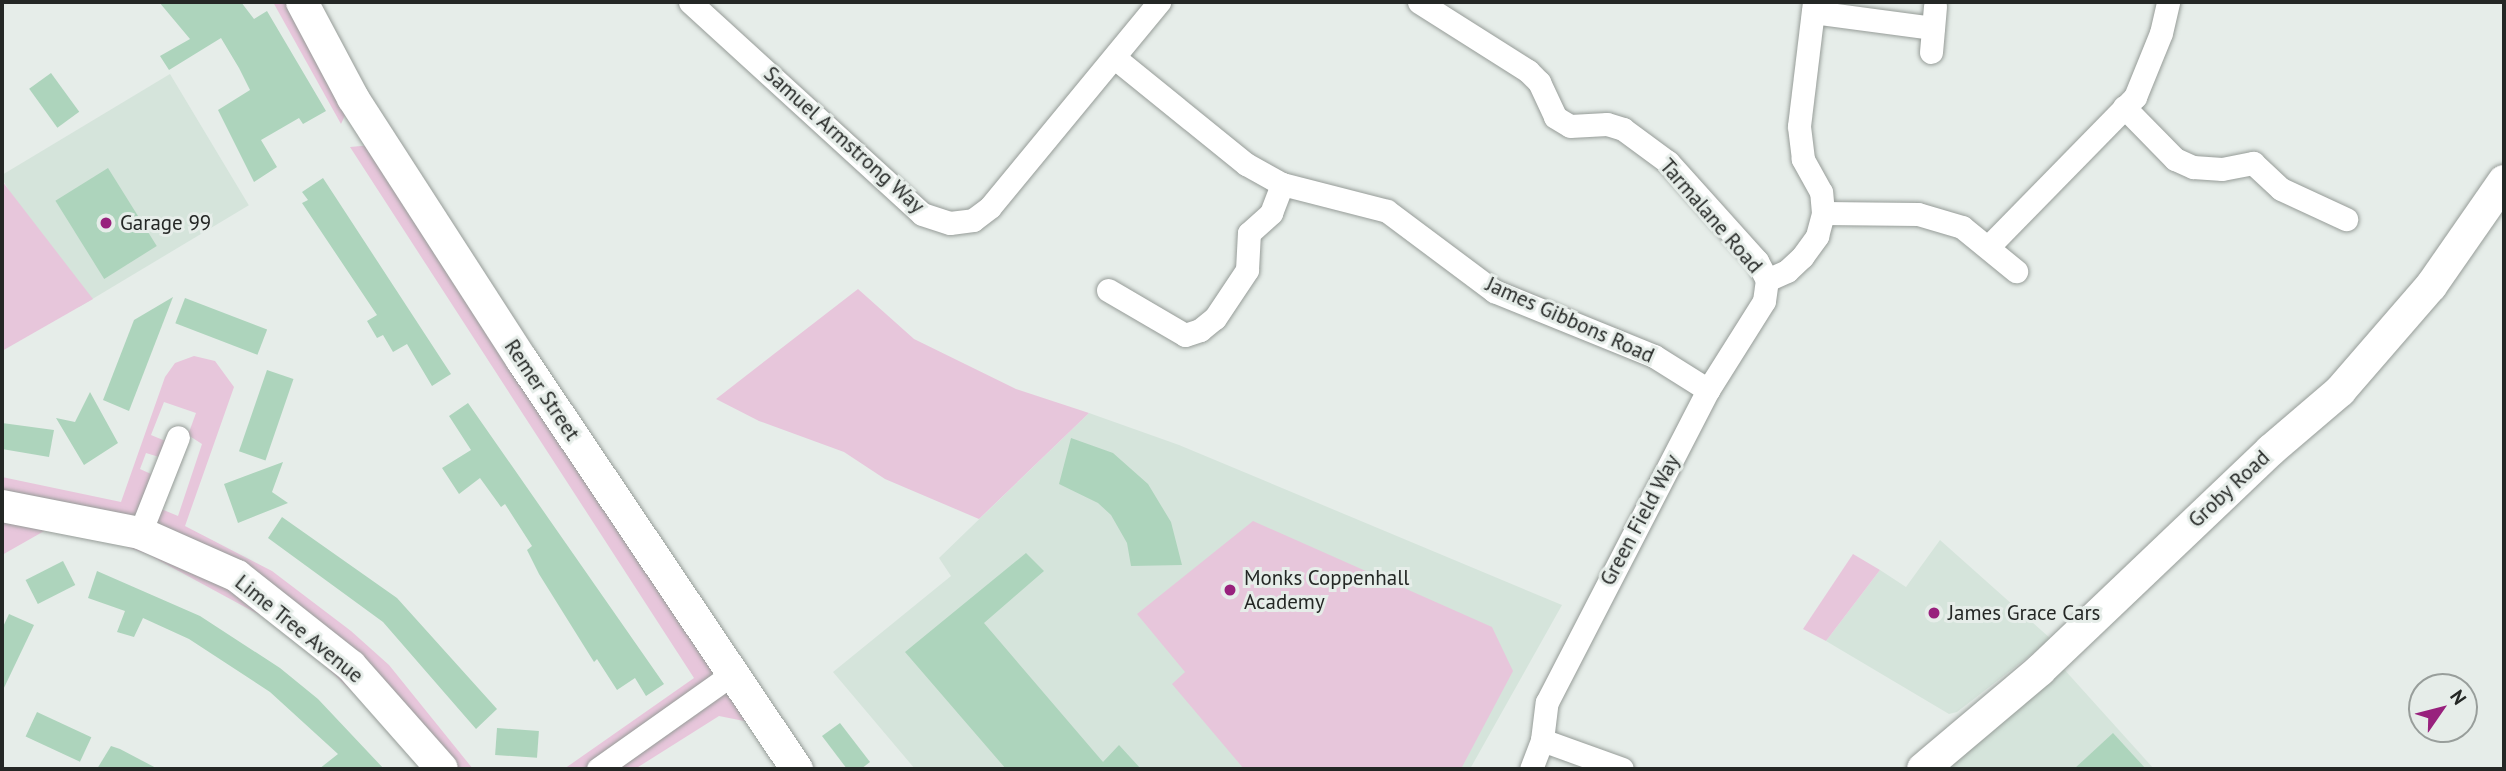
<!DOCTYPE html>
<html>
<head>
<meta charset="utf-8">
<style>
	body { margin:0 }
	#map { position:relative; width:2506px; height:771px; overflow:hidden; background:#e6ede9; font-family:"PT Sans",sans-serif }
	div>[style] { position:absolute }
	.built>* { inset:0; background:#d5e4db; transform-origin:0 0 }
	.green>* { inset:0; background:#e7c6db }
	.building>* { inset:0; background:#add4bc; transform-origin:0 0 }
	.roads { filter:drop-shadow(0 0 2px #969c98) drop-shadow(0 0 2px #969c98) }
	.street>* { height:23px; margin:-11.5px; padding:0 11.5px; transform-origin:11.5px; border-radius:11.5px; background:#fff }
	.secondary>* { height:32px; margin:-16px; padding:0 16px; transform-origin:16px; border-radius:16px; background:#fff }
	.dots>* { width:19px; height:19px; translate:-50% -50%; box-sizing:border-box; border:4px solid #e6ede9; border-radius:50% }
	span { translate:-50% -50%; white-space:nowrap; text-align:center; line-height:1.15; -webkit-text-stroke:6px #e6ede9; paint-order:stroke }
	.street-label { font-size:21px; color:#242725 }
	.poi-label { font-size:21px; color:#242725 }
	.left { translate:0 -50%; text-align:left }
	.frame { position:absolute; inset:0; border:4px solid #242725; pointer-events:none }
	.north { position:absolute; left:2408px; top:673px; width:70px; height:70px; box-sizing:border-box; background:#e6ede9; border:2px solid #989e9b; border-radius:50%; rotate:55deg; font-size:19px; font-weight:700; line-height:28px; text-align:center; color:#242725 }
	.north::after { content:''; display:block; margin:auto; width:24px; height:32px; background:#98217d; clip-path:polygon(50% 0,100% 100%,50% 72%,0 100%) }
</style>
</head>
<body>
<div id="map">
	<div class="built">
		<div style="left:170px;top:74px;width:153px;height:198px;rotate:59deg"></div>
		<div style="clip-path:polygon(1089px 413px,1179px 445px,1562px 605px,1470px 769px,915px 769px,833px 672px,951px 576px,939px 558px)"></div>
		<div style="clip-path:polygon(1940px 540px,2051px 639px,1957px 712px,1949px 714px,1826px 641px,1880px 570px,1906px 587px)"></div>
		<div style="clip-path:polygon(2062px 667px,2154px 769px,1945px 769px)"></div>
	</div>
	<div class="green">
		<div style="clip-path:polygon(273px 2px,302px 2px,353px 98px,341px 124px)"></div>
		<div style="clip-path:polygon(383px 144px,749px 722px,719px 716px,635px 769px,564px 769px,694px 678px,350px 147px)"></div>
		<div style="clip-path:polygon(2px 181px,93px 299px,2px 351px)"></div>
		<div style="clip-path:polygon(858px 289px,914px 339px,1016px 389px,1089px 413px,979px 519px,885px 479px,844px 452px,759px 421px,716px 399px)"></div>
		<div style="clip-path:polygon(evenodd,194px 356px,215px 361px,234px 387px,185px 526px,272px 571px,351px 631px,389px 665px,473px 769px,421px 769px,378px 716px,306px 648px,271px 621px,149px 555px,108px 540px,46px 530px,2px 555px,2px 477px,121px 502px,165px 377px,175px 363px,194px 356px,164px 402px,196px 413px,188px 435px,202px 444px,178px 516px,142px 501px,151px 474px,140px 469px,146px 453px,169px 460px,175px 445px,151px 435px,164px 402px)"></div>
		<div style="clip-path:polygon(1253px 521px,1492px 627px,1513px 671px,1461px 769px,1244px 769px,1172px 684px,1185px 672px,1137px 614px)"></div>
		<div style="clip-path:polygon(1853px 554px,1880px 570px,1826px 641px,1803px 629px)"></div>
	</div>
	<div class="building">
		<div style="clip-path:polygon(159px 2px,241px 2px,254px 19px,267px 11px,326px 111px,303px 124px,299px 118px,261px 140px,277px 167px,254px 182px,218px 110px,250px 90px,239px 68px,221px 38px,169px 70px,160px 56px,190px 39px)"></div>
		<div style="left:51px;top:73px;width:48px;height:27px;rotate:54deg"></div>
		<div style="left:108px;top:168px;width:92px;height:62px;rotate:58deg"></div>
		<div style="clip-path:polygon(323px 178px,451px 374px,432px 386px,407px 344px,393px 352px,383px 335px,377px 338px,367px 321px,377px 315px,302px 203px,308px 200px,302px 192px)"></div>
		<div style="clip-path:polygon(173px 297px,129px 411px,103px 400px,134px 320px)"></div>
		<div style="left:185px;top:298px;width:88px;height:27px;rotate:21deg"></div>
		<div style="left:267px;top:370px;width:28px;height:86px;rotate:19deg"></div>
		<div style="clip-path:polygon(90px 392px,118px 443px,84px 465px,56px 418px,75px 422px)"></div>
		<div style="clip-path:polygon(468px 403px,664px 684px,646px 696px,635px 678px,617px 690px,597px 659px,594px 662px,539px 574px,527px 550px,532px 546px,505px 504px,501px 507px,480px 478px,459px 494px,442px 468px,471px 450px,449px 416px)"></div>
		<div style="clip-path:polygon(2px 423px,54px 430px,49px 457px,2px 449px)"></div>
		<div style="clip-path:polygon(1071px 438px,1113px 453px,1148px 484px,1171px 522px,1182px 565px,1131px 566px,1127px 543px,1111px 515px,1098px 503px,1059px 484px)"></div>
		<div style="clip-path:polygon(283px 462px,272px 492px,288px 503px,238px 523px,224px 484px)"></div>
		<div style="clip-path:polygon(282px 517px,397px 598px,497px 709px,476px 729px,383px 622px,268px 538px)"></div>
		<div style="clip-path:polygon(1026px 553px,1044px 571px,984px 623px,1103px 762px,1119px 745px,1141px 769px,1006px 769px,905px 652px)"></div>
		<div style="left:63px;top:561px;width:27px;height:42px;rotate:63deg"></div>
		<div style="clip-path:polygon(97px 571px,200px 616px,280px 668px,318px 699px,384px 769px,319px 769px,338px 754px,270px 692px,189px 639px,143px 618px,134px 637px,117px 632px,125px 611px,88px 598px)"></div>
		<div style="clip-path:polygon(9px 614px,34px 625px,2px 692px,2px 629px)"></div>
		<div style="left:37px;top:712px;width:60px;height:27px;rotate:25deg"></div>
		<div style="clip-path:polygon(840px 723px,870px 762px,861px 769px,847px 769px,822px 736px)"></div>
		<div style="left:497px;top:728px;width:42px;height:27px;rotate:4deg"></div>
		<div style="clip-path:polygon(2113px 733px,2146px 769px,2074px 769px)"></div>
		<div style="clip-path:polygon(111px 746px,120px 749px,158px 769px,97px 769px)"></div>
	</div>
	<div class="roads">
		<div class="street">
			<div style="left:690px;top:2px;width:314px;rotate:42.4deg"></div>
			<div style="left:922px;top:214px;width:29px;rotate:18deg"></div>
			<div style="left:950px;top:223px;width:23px;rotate:-7deg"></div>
			<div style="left:973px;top:220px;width:21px;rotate:-37deg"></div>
			<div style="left:990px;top:207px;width:266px;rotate:-50.5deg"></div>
			<div style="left:1419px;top:2px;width:129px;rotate:32.3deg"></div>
			<div style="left:1528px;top:71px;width:16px;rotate:45deg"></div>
			<div style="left:1539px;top:82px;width:38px;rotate:65deg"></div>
			<div style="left:1555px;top:117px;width:17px;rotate:31deg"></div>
			<div style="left:1570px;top:126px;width:37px;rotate:-3deg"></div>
			<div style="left:1607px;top:124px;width:17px;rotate:17deg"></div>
			<div style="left:1623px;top:129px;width:56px;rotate:36.3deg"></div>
			<div style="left:1668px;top:162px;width:133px;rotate:48deg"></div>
			<div style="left:1757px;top:261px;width:21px;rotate:62deg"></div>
			<div style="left:1813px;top:12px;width:121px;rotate:7.6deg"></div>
			<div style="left:1931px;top:52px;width:46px;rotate:-85deg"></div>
			<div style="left:1115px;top:58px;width:169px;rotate:39deg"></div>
			<div style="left:1246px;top:164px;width:41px;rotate:29.1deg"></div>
			<div style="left:1282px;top:184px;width:108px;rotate:14.4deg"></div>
			<div style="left:1387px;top:211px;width:134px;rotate:36.8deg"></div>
			<div style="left:1494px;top:291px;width:173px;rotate:22.1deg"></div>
			<div style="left:1654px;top:356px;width:64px;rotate:32.2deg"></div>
			<div style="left:2124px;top:107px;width:73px;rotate:45.6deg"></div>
			<div style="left:2175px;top:159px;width:20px;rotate:24deg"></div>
			<div style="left:2193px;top:167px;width:29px;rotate:4deg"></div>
			<div style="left:2222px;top:169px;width:32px;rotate:-11deg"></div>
			<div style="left:2253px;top:163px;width:38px;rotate:43deg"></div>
			<div style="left:2281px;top:189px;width:72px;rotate:24.8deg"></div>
			<div style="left:1823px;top:213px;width:95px;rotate:0.6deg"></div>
			<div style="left:1918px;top:214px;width:46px;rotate:16.5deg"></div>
			<div style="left:1962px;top:227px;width:70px;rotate:39.2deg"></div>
			<div style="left:1988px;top:247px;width:210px;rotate:-45.6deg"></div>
			<div style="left:2135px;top:97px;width:69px;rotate:-67.9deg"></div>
			<div style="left:2161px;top:33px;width:32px;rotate:-77deg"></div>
			<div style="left:1767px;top:280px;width:22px;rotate:-24deg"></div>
			<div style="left:1787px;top:271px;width:21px;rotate:-43deg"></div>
			<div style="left:1802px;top:257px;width:26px;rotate:-54deg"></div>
			<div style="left:1817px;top:236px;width:24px;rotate:-75deg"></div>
			<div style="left:1823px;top:213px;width:21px;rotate:-95deg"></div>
			<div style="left:1821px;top:192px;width:38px;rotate:-119deg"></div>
			<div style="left:1803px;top:159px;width:33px;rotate:-97deg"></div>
			<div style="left:1799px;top:126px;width:125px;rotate:-83.1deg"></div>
			<div style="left:1108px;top:290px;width:89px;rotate:30.3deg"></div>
			<div style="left:1185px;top:335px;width:16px;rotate:-18deg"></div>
			<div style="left:1200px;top:330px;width:19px;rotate:-39deg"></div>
			<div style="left:1215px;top:318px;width:58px;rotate:-56.3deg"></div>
			<div style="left:1247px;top:270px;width:37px;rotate:-87deg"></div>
			<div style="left:1249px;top:233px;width:30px;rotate:-42deg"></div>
			<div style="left:1271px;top:213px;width:31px;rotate:-69deg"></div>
			<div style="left:140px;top:533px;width:103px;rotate:-68.4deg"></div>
			<div style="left:1542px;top:740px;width:85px;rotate:19.9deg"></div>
			<div style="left:598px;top:769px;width:163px;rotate:-35.3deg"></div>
			<div style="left:1531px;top:769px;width:31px;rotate:-69deg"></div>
			<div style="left:1542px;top:740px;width:38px;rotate:-83deg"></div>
			<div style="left:1547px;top:702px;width:351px;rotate:-62.7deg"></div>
			<div style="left:1708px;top:390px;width:105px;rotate:-57.8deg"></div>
			<div style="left:1764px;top:301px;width:21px;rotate:-82deg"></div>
		</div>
		<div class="secondary">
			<div style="left:302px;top:2px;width:109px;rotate:62deg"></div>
			<div style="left:353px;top:98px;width:312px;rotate:57.2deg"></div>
			<div style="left:522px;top:360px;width:493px;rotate:56.1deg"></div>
			<div style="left:2px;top:506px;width:141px;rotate:11.1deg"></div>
			<div style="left:140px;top:533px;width:106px;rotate:23.9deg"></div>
			<div style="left:237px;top:576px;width:145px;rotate:38.3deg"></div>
			<div style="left:351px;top:666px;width:137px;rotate:48.5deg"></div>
			<div style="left:1923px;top:769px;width:153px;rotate:-40.2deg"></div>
			<div style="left:2040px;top:670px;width:319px;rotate:-43.6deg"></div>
			<div style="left:2271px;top:450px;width:91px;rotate:-40.5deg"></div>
			<div style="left:2340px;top:391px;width:139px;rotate:-49.1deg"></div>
			<div style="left:2431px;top:286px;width:128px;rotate:-55.2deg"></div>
		</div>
	</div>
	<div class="dots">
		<div style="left:106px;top:223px;background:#98217d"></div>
		<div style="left:1230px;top:590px;background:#98217d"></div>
		<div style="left:1934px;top:613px;background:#98217d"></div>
	</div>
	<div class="street-label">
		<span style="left:844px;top:140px;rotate:42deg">Samuel Armstrong Way</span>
		<span style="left:1711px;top:216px;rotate:49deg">Tarmalane Road</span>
		<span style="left:1570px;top:320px;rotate:24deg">James Gibbons Road</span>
		<span style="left:542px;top:390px;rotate:56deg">Remer Street</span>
		<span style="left:2229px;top:489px;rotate:-43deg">Groby Road</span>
		<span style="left:1640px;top:520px;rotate:-62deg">Green Field Way</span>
		<span style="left:299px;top:629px;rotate:39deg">Lime Tree Avenue</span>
	</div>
	<div class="poi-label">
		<span class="left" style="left:120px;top:223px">Garage 99</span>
		<span class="left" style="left:1244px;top:590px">Monks Coppenhall<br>Academy</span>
		<span class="left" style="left:1948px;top:613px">James Grace Cars</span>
	</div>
	<div class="frame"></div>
	<div class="north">N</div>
</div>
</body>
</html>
